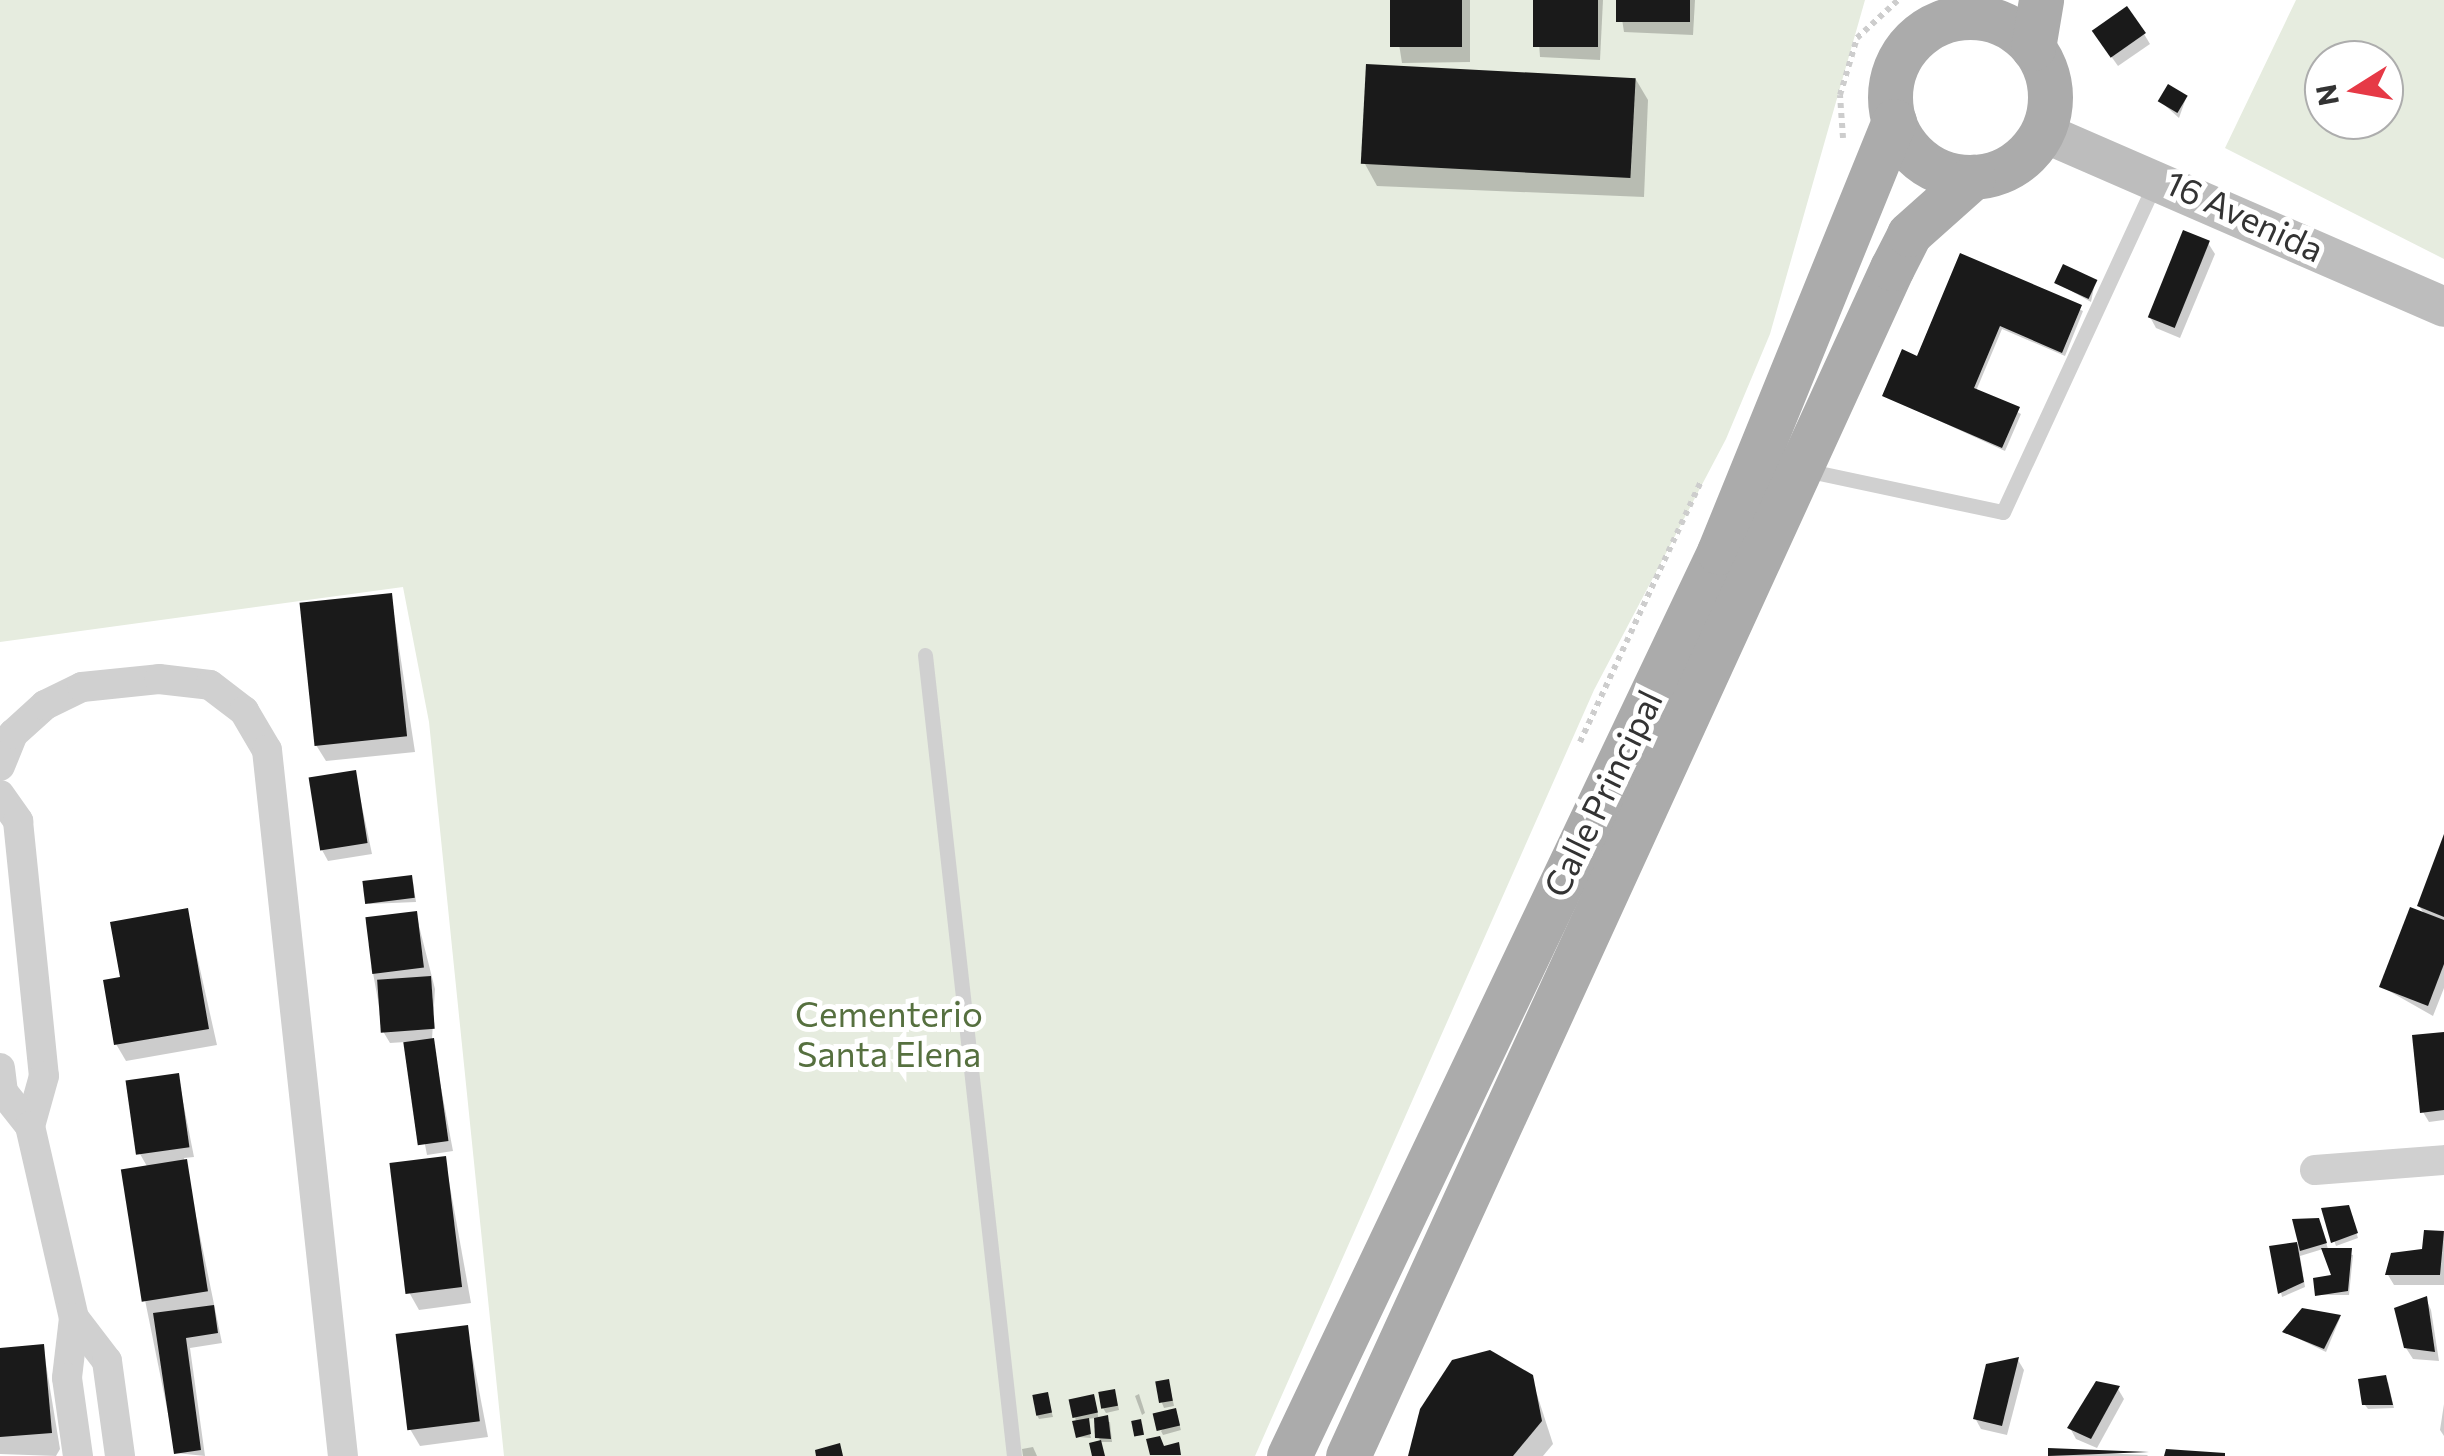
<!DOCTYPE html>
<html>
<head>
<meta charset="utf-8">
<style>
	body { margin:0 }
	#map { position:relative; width:2444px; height:1456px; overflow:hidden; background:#fff; font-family:Commissioner,sans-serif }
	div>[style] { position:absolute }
	.green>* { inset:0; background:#e6ecdf }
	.shadow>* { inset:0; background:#0003 }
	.building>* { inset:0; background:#1a1a1a; transform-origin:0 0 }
	.path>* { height:6px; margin-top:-3px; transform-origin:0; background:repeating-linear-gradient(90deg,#cdcdcd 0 5px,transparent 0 10px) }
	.service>* { height:15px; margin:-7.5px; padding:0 7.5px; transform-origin:7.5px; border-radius:7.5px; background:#d0d0d0 }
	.minor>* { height:30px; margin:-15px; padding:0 15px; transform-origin:15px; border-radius:15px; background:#d0d0d0 }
	.secondary>* { height:40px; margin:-20px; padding:0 20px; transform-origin:20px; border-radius:20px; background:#bdbdbd }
	.primary>* { height:45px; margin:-22.5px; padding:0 22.5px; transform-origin:22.5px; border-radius:22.5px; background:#ababab }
	.primary>.ring { margin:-22.5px; padding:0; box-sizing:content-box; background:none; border:45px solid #ababab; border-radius:50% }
	span { translate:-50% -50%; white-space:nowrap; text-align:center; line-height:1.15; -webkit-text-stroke:10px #fff; paint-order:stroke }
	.street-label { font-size:35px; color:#333 }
	.park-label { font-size:35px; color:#56703f }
	.north { position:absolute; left:2304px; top:40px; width:100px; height:100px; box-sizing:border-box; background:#fff; border:2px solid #adadad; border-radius:50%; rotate:259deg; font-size:28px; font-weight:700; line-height:40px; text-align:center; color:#333 }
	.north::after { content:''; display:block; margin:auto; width:35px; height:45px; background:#e63946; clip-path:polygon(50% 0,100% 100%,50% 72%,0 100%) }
</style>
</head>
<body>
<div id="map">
	<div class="green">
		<div style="clip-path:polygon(0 0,1865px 0,1770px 334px,1726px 439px,1594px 690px,1255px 1456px,504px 1456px,429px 722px,403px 587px,0 642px)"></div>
		<div style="clip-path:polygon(evenodd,2296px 0,2444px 0,2444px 259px,2225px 148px,2296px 0,2324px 60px,2384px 60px,2384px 120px,2324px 120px,2324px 60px)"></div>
	</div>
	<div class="shadow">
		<div style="clip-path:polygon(1392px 0,1470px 0,1470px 62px,1402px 63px)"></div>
		<div style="clip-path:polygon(1536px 0,1603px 0,1600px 60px,1540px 57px)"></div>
		<div style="clip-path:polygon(1619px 0,1695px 0,1693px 35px,1624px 32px)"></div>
		<div style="clip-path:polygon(2144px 34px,2150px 44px,2118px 66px,2101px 42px)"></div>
		<div style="clip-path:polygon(1635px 78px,1648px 100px,1644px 197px,1377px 186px,1365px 164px)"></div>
		<div style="clip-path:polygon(2186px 98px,2179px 118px,2160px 101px)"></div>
		<div style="clip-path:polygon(2208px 243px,2215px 254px,2180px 338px,2156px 328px,2150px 317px)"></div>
		<div style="clip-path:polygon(1962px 256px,2083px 311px,2065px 356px,2002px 329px,1976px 391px,2021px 414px,2005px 451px,1885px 396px,1918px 359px)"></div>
		<div style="clip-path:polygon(2095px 282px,2091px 302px,2057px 283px)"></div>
		<div style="clip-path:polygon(391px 595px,415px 752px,326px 761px,316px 745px)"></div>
		<div style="clip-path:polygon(355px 773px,372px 854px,328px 861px,322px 850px)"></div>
		<div style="clip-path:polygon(2444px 840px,2444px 988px,2433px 1016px,2382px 987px,2425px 915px,2419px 906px)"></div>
		<div style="clip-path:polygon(413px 882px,416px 902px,368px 904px)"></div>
		<div style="clip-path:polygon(187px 911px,217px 1045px,126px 1061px,116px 1044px)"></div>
		<div style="clip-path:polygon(416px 914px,435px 989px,432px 1040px,453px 1151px,427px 1155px,405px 1042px,390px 1043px,384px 1033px,373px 973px)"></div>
		<div style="clip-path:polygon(2444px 1035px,2444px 1120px,2429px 1122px,2423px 1112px)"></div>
		<div style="clip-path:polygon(178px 1076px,194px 1157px,184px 1158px,222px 1343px,190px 1348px,205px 1456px,176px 1453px,145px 1300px,148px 1168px,140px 1154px)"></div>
		<div style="clip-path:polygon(445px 1159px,471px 1303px,419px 1310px,410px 1294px)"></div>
		<div style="clip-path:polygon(2324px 1210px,2350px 1212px,2358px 1238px,2336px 1246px)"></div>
		<div style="clip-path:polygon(2321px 1225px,2328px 1249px,2353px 1255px,2349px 1295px,2318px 1295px,2334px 1277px,2323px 1249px,2300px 1256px,2305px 1287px,2282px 1297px,2272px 1248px,2300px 1244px)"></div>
		<div style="clip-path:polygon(2426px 1233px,2444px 1233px,2444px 1285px,2394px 1285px,2388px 1275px,2425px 1252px)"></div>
		<div style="clip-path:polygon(2426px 1299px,2431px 1310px,2439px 1361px,2413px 1359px,2406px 1348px)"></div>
		<div style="clip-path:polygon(2340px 1318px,2326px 1352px,2285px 1332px)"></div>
		<div style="clip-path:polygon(467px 1328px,488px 1437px,420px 1446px,410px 1429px)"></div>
		<div style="clip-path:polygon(43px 1346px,60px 1449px,56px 1456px,0 1454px,0 1350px)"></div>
		<div style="clip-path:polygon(2018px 1360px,2024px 1370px,2007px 1435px,1981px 1429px,1975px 1418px)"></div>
		<div style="clip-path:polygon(1531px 1376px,1553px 1444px,1543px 1456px,1411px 1456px)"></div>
		<div style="clip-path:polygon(2388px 1382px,2394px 1408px,2368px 1409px,2365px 1405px)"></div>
		<div style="clip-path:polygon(1170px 1386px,1174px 1406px,1164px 1408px,1162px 1403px)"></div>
		<div style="clip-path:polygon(2118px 1389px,2124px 1399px,2097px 1448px,2076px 1439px,2070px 1428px)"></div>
		<div style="clip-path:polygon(1139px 1394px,1145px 1413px,1142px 1415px,1135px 1396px)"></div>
		<div style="clip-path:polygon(1047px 1395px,1053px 1417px,1039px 1419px,1037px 1415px)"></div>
		<div style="clip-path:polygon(1116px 1396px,1119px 1410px,1106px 1413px,1103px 1408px)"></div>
		<div style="clip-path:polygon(1095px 1401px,1099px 1420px,1110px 1422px,1112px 1442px,1100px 1442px,1096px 1418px,1086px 1419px,1091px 1438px,1078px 1437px,1075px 1416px)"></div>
		<div style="clip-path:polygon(2444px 1404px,2444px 1436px,2440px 1430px)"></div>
		<div style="clip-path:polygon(1177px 1416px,1181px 1430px,1163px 1435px,1161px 1431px)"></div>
		<div style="clip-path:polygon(1033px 1447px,1037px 1456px,1023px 1456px,1022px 1449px)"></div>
		<div style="clip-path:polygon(2050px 1451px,2147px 1455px,2148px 1456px,2050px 1456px)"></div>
	</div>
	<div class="building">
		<div style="left:1390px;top:0;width:72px;height:47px"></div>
		<div style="left:1533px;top:0;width:65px;height:47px"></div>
		<div style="left:1616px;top:0;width:74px;height:22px"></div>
		<div style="left:2127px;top:6px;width:33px;height:43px;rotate:55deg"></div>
		<div style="left:1366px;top:64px;width:270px;height:100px;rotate:3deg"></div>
		<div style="left:2168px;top:84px;width:23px;height:20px;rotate:31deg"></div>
		<div style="left:2183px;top:230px;width:29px;height:94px;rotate:22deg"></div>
		<div style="clip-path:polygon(1960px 253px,2082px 305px,2062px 353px,2000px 326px,1974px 388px,2020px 407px,2002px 448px,1882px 396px,1902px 349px,1917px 356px)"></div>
		<div style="left:2063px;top:264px;width:38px;height:21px;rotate:25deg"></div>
		<div style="left:392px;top:593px;width:144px;height:93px;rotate:84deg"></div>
		<div style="left:356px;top:770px;width:74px;height:48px;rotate:81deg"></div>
		<div style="clip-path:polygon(2444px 834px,2444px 917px,2417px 906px)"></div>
		<div style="left:412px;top:875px;width:23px;height:50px;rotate:83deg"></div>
		<div style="clip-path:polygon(2410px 907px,2444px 920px,2444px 964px,2428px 1006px,2379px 987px)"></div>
		<div style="clip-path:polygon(188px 908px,209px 1029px,114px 1045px,103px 980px,120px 977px,110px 922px)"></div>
		<div style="left:417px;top:911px;width:57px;height:52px;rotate:83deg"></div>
		<div style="left:431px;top:976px;width:53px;height:54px;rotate:86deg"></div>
		<div style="clip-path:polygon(2444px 1032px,2444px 1110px,2420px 1113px,2412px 1035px)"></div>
		<div style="left:434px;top:1038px;width:104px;height:31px;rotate:82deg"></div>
		<div style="left:179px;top:1073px;width:75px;height:54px;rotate:82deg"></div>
		<div style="left:446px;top:1156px;width:132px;height:57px;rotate:83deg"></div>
		<div style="left:187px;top:1159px;width:134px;height:67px;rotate:81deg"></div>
		<div style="clip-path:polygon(2349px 1205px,2358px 1233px,2331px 1243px,2321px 1208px)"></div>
		<div style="clip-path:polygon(2319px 1218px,2327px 1243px,2300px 1251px,2292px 1219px)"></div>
		<div style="clip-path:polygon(2424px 1230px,2444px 1231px,2440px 1275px,2385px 1275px,2391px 1253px,2422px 1249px)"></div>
		<div style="clip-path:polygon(2297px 1242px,2304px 1282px,2278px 1294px,2269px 1246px)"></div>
		<div style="clip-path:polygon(2321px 1248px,2352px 1248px,2348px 1291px,2315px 1296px,2313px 1278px,2331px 1275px)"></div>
		<div style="clip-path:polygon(2427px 1296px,2435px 1352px,2404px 1348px,2394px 1308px)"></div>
		<div style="clip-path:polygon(214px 1305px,218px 1333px,186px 1338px,201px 1450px,174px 1454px,153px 1313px)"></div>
		<div style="clip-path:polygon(2302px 1308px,2341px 1315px,2324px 1349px,2282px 1332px)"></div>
		<div style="left:468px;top:1325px;width:97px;height:73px;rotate:83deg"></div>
		<div style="clip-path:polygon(44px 1344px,52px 1433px,0 1437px,0 1348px)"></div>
		<div style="clip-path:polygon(1490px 1350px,1533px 1375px,1542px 1421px,1513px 1456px,1408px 1456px,1420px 1409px,1452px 1360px)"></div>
		<div style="clip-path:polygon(2019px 1357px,2002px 1426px,1973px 1419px,1986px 1364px)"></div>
		<div style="clip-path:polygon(2386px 1375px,2393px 1405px,2362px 1405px,2358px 1379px)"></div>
		<div style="left:1169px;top:1379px;width:22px;height:14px;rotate:80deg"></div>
		<div style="clip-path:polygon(2096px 1381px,2120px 1386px,2091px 1439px,2067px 1428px)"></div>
		<div style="left:1115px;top:1389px;width:17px;height:17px;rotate:80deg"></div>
		<div style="left:1048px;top:1392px;width:21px;height:16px;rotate:79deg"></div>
		<div style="left:1094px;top:1394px;width:19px;height:26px;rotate:78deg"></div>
		<div style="left:1176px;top:1408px;width:18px;height:24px;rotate:77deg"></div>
		<div style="clip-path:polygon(1108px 1415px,1111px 1439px,1095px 1438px,1094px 1418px)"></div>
		<div style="clip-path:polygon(1089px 1418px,1091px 1434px,1076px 1438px,1072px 1421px)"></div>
		<div style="left:1141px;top:1419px;width:16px;height:10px;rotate:79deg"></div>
		<div style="clip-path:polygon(1160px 1436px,1164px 1446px,1179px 1442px,1181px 1455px,1150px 1455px,1146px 1439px)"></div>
		<div style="clip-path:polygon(1101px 1440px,1105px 1456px,1092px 1456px,1089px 1443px)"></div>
		<div style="clip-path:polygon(840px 1443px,843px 1456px,816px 1456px,815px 1450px)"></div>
		<div style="clip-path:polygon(2048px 1448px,2149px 1452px,2048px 1456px)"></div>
		<div style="clip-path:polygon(2166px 1449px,2225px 1453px,2225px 1456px,2164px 1456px)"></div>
	</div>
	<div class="path">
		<div style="left:1843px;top:138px;width:43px;rotate:-94deg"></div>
		<div style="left:1840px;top:95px;width:59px;rotate:-73.4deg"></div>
		<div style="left:1857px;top:38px;width:56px;rotate:-42.8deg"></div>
		<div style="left:1580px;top:742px;width:288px;rotate:-65.1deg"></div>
	</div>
	<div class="service">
		<div style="left:1805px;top:470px;width:202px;rotate:12deg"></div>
		<div style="left:2003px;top:512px;width:365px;rotate:-65.2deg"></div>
		<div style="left:925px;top:655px;width:806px;rotate:83.66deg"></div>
	</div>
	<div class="minor">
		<div style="left:0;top:766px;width:35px;rotate:-68deg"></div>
		<div style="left:13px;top:734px;width:43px;rotate:-42.2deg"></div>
		<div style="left:45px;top:705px;width:41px;rotate:-25.9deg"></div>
		<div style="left:82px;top:687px;width:77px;rotate:-5.9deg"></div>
		<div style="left:159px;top:679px;width:51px;rotate:6.7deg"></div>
		<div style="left:210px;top:685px;width:43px;rotate:37.4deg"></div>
		<div style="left:244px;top:711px;width:45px;rotate:59.5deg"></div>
		<div style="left:267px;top:750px;width:710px;rotate:83.86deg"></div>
		<div style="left:0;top:795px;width:32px;rotate:55deg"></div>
		<div style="left:18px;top:821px;width:256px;rotate:84.2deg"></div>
		<div style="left:44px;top:1076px;width:52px;rotate:105.6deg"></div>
		<div style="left:0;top:1068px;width:24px;rotate:83deg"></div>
		<div style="left:3px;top:1092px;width:43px;rotate:51.5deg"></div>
		<div style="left:30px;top:1126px;width:197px;rotate:77.1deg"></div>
		<div style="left:74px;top:1318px;width:60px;rotate:96.7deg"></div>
		<div style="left:67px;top:1378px;width:79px;rotate:82deg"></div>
		<div style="left:2315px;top:1170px;width:129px;rotate:-4.4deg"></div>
		<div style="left:74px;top:1318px;width:54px;rotate:52.5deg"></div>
		<div style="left:107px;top:1361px;width:96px;rotate:82.2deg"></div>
	</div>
	<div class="secondary">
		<div style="left:2042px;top:132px;width:438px;rotate:23.5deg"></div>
	</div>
	<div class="primary">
		<div class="ring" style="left:1890px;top:17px;width:115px;height:115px"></div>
		<div style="left:2033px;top:48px;width:49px;rotate:-80.5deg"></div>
		<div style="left:1289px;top:1456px;width:1001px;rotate:-64.56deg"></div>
		<div style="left:1719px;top:552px;width:465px;rotate:-67.9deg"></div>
		<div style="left:1348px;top:1456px;width:1307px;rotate:-65.4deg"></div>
		<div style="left:1892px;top:268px;width:38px;rotate:-63deg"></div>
		<div style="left:1909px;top:234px;width:86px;rotate:-41.7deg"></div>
	</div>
	<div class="street-label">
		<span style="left:2245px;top:215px;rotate:25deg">16 Avenida</span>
		<span style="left:1602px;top:793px;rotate:-64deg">Calle Principal</span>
	</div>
	<div class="park-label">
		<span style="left:889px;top:1033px">Cementerio<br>Santa Elena</span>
	</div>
	<div class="north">N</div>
</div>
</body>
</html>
